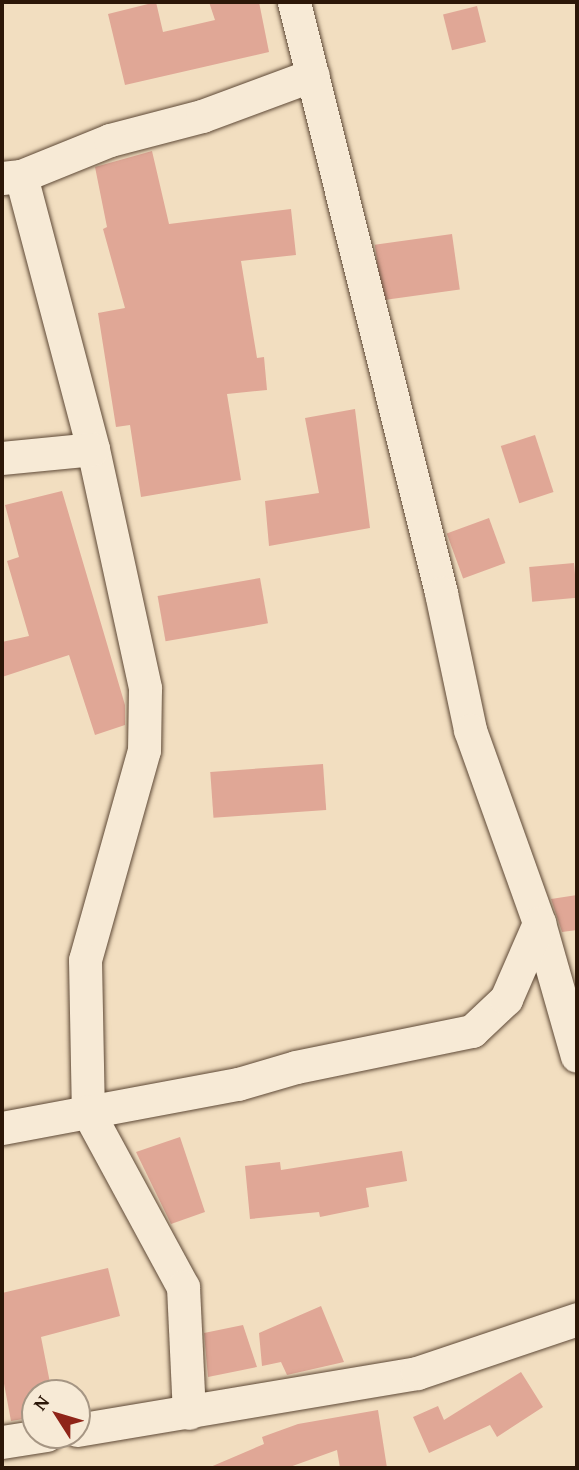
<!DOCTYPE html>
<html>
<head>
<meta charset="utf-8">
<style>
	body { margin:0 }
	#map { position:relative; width:579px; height:1470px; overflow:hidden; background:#f2dec0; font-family:"Gentium Book Plus",serif }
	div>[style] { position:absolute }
	.building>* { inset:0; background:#e0a796; transform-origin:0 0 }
	.roads { filter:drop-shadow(0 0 2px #5e4936) drop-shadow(0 0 2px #5e4936) }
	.minor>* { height:33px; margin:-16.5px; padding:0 16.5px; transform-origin:16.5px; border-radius:16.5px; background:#f7ead6 }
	span { translate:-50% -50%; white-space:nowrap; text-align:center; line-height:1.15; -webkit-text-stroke:5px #f7ead6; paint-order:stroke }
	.frame { position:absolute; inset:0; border:4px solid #2c1708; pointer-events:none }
	.north { position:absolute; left:21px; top:1379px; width:70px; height:70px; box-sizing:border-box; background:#f7ead6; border:2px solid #a69684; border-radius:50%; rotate:307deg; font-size:19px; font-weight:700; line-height:28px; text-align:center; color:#2c1708 }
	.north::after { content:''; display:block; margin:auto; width:24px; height:32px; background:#8f2418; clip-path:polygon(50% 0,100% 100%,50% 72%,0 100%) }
</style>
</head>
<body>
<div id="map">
	<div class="building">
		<div style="clip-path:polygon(156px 2px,163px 32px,215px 20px,209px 2px,259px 2px,269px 52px,125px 85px,108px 14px)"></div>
		<div style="left:477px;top:6px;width:37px;height:35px;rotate:76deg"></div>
		<div style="clip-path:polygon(152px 151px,169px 224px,291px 209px,296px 255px,241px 261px,257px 358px,264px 357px,267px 390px,227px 394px,241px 480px,141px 497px,130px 425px,116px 427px,98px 313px,125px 308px,103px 229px,107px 227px,95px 167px)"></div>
		<div style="left:452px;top:234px;width:56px;height:78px;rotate:82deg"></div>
		<div style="clip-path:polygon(355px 409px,370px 528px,269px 546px,265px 501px,319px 493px,305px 418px)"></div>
		<div style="left:535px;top:435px;width:60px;height:36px;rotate:72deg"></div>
		<div style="clip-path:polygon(62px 491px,125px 705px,125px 725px,95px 735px,69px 655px,2px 677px,2px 642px,29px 636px,7px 561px,19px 557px,5px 505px)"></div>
		<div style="left:489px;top:518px;width:48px;height:45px;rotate:70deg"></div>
		<div style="left:574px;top:563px;width:35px;height:45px;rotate:85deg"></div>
		<div style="left:260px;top:578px;width:46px;height:104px;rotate:80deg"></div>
		<div style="left:323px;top:764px;width:46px;height:113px;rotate:86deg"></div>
		<div style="clip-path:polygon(577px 895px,577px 930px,562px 932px,551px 899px)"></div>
		<div style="clip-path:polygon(180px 1137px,205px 1212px,171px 1224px,136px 1152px)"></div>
		<div style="clip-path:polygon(402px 1151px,407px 1181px,366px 1188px,369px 1207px,320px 1217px,319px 1212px,250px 1219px,245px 1166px,280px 1162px,281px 1170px)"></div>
		<div style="clip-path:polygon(108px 1268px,120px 1316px,41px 1337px,52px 1393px,35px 1393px,35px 1417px,11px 1421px,2px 1373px,2px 1293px)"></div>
		<div style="clip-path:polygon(321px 1306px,344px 1362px,287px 1375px,281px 1362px,262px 1366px,259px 1333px)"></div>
		<div style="clip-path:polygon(243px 1325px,257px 1367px,208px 1377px,204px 1333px)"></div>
		<div style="clip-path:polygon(521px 1372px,543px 1407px,497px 1437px,490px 1425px,429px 1453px,413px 1417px,438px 1406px,444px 1420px)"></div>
		<div style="clip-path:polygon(378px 1410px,387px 1468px,340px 1468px,337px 1450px,287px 1468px,208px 1468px,264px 1444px,262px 1437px,298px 1424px)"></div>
	</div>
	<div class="roads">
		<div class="minor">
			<div style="left:294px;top:2px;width:609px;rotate:76.03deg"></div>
			<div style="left:441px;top:593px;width:140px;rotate:78deg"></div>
			<div style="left:470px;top:730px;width:205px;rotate:70.3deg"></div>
			<div style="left:539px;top:923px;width:138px;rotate:74.1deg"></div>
			<div style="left:21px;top:176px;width:282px;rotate:75.2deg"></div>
			<div style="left:93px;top:449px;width:245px;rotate:77.7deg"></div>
			<div style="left:145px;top:688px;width:62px;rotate:90.9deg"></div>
			<div style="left:144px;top:750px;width:218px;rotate:105.7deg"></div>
			<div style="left:85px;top:960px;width:152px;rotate:88.9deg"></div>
			<div style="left:88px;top:1112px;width:199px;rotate:61.5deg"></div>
			<div style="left:183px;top:1287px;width:126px;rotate:87.3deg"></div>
			<div style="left:2px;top:178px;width:19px;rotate:-6deg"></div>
			<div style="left:21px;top:176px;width:96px;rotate:-22deg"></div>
			<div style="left:110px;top:140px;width:95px;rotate:-14.6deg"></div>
			<div style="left:202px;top:116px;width:118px;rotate:-20.3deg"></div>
			<div style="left:2px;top:458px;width:91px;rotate:-5.6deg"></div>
			<div style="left:2px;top:1128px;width:240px;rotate:-10.6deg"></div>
			<div style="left:238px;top:1084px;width:60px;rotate:-16.3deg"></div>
			<div style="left:296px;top:1067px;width:180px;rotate:-11.6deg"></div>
			<div style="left:472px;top:1031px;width:47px;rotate:-43.3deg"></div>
			<div style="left:506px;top:999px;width:83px;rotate:-66.5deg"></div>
			<div style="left:77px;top:1430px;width:345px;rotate:-9.5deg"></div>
			<div style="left:417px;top:1373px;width:169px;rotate:-18.6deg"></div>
			<div style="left:2px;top:1442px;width:45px;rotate:-9deg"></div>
		</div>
	</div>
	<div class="frame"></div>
	<div class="north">N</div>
</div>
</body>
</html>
